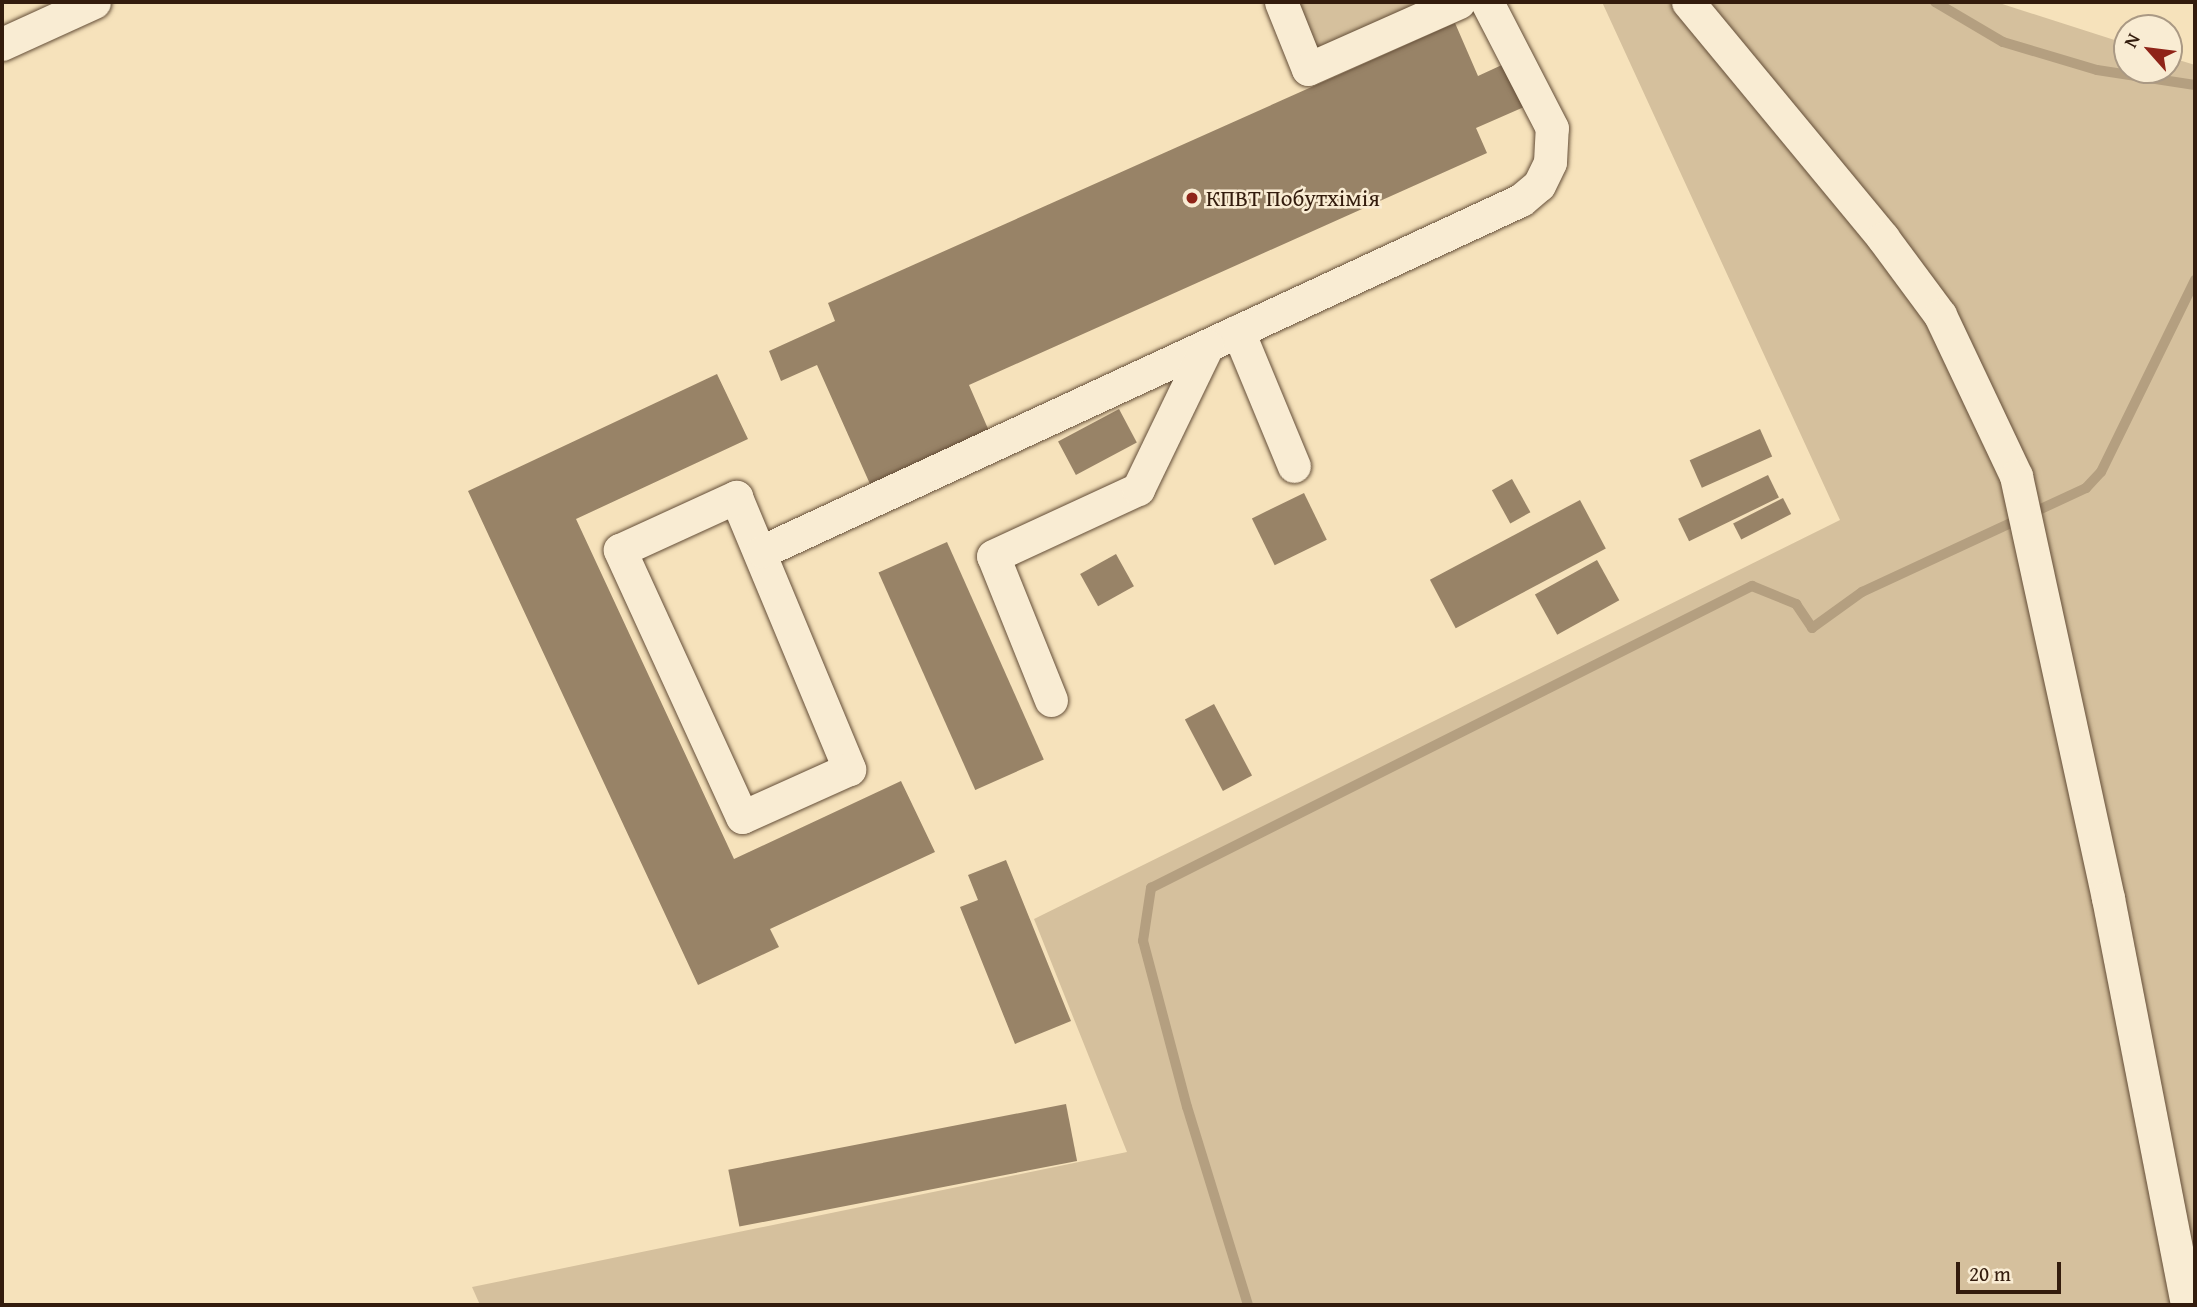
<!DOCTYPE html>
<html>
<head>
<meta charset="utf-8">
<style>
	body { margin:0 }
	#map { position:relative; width:2197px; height:1307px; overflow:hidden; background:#f6e2bb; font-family:"Gentium Book Plus",serif }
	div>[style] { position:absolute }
	.green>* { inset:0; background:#d5c09d }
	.stream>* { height:10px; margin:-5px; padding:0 5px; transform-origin:5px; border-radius:5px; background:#b49f80 }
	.building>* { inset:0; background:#988367; transform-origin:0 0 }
	.roads { filter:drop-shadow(0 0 2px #644e38) drop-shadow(0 0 2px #644e38) }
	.minor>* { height:33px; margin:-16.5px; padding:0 16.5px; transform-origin:16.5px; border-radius:16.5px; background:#f9ecd3 }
	.dots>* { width:19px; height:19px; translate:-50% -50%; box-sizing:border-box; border:4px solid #f9ecd3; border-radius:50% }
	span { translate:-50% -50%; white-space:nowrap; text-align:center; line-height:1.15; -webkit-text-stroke:5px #f9ecd3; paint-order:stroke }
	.poi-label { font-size:23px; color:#331c0d }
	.left { translate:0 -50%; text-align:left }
	.frame { position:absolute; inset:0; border:4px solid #331c0d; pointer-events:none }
	.north { position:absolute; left:2113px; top:14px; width:70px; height:70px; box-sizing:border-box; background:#f9ecd3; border:2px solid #aa9984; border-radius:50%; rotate:298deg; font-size:19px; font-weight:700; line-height:28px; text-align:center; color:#331c0d }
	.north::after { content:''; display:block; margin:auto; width:24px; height:32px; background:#8f2418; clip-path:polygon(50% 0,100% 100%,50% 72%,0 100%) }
	.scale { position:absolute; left:1956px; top:1262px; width:105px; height:32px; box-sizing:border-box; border:4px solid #331c0d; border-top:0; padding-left:9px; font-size:21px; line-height:24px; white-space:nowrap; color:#331c0d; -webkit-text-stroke:5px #f9ecd3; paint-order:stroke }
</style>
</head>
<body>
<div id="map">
	<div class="green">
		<div style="clip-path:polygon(1267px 2px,1474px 2px,1293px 68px)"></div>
		<div style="clip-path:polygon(1602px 2px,1996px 2px,2127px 44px,2127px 70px,2169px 70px,2169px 57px,2195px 65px,2195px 1305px,480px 1305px,472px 1287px,1127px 1152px,1034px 919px,1840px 520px)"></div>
	</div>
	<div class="stream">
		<div style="left:1935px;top:2px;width:79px;rotate:30.5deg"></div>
		<div style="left:2003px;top:42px;width:98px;rotate:16.6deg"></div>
		<div style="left:2097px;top:70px;width:99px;rotate:8.7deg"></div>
		<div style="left:1248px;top:1305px;width:207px;rotate:-107.1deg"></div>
		<div style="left:1187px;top:1107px;width:172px;rotate:-104.8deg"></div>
		<div style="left:1143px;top:941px;width:54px;rotate:-81.4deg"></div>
		<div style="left:1151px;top:888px;width:673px;rotate:-26.68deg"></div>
		<div style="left:1752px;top:586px;width:48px;rotate:22.2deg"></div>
		<div style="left:1796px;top:604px;width:29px;rotate:56deg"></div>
		<div style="left:1812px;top:628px;width:62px;rotate:-35.8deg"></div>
		<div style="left:1862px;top:592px;width:247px;rotate:-24.9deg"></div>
		<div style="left:2086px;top:488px;width:22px;rotate:-47deg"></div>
		<div style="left:2101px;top:472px;width:214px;rotate:-63.9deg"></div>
	</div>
	<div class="building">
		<div style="clip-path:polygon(1455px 23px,1478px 76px,1504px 64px,1524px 107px,1476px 128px,1487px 153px,969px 385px,989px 431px,870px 484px,817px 365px,781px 381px,769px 351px,835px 321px,828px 303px)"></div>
		<div style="clip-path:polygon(717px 374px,748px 439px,576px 519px,734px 859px,901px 781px,935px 852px,770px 929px,779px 947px,698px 985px,468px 491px)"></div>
		<div style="left:1119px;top:409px;width:38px;height:69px;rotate:62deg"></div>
		<div style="left:1760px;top:429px;width:30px;height:77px;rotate:66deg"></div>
		<div style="left:1768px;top:475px;width:25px;height:100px;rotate:64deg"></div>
		<div style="left:1512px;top:479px;width:38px;height:23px;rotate:61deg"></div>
		<div style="left:1304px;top:493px;width:52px;height:58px;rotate:64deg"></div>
		<div style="left:1783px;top:498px;width:18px;height:56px;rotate:63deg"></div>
		<div style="left:1580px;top:500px;width:55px;height:170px;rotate:62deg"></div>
		<div style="left:947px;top:542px;width:238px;height:75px;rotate:66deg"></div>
		<div style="left:1116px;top:554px;width:37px;height:41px;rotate:61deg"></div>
		<div style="left:1597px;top:560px;width:46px;height:71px;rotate:61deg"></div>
		<div style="left:1214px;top:704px;width:81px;height:33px;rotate:62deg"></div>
		<div style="clip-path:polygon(1006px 860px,1071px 1021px,1015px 1044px,960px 907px,978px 900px,968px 875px)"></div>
		<div style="left:1066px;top:1104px;width:58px;height:344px;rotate:79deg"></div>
	</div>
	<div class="roads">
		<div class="minor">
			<div style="left:1281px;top:2px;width:72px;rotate:68.1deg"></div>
			<div style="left:1308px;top:69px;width:165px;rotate:-23.9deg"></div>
			<div style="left:1688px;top:2px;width:306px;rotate:50.4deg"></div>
			<div style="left:1883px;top:238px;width:96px;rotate:53.5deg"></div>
			<div style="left:1940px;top:315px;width:178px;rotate:64.7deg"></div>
			<div style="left:2016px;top:476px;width:432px;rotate:77.7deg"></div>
			<div style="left:2108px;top:898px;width:415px;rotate:79deg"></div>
			<div style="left:2px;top:44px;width:101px;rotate:-24.5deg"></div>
			<div style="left:1238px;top:331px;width:146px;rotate:67.5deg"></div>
			<div style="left:736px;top:497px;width:295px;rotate:67.4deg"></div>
			<div style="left:849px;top:769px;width:117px;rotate:155.8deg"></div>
			<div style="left:742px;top:817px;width:294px;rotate:-114.6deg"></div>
			<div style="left:620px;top:550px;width:128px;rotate:-24.6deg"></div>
			<div style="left:763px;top:551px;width:835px;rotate:-24.85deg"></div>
			<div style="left:1521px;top:200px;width:23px;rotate:-40deg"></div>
			<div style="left:1539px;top:185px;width:25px;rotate:-64deg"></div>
			<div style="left:1550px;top:162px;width:34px;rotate:-87deg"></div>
			<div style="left:1552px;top:128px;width:142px;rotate:-117.3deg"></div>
			<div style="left:1051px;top:700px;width:155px;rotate:-111.9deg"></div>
			<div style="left:993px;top:556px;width:160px;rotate:-24.8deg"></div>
			<div style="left:1138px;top:489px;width:159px;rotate:-64.2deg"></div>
		</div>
	</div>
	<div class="dots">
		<div style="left:1192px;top:198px;background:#8f2418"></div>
	</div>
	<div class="poi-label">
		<span class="left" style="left:1206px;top:198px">КПВТ Побутхімія</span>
	</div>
	<div class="frame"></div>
	<div class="north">N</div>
	<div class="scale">20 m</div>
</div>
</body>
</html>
